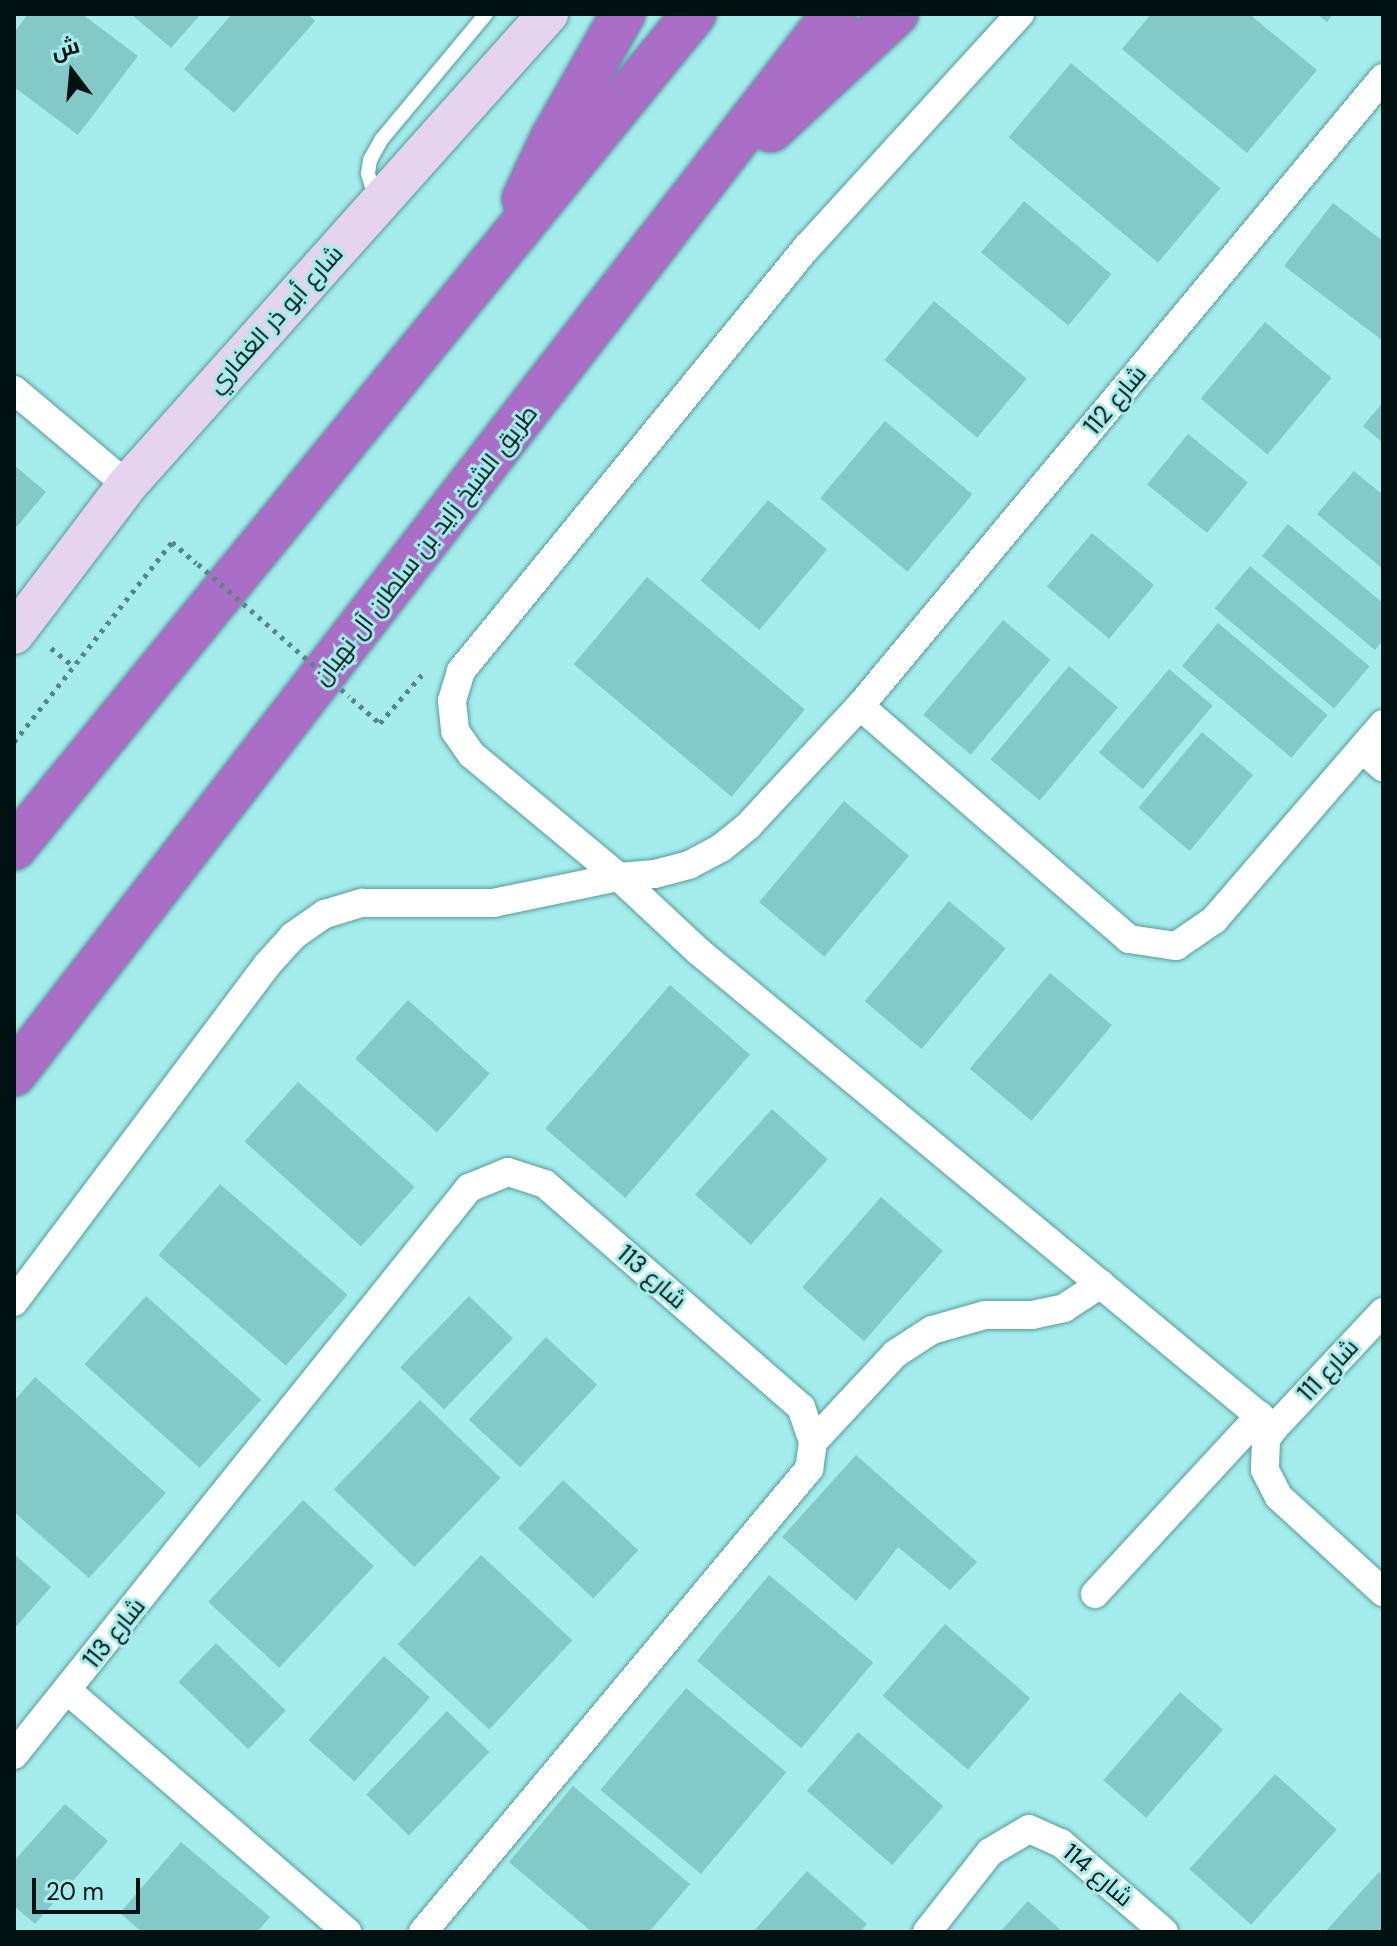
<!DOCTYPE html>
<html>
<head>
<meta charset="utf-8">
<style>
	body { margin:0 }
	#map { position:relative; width:1397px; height:1946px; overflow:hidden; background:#a5edec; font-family:"DM Sans",Cairo,sans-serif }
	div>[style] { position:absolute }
	.building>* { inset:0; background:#82c9c8; transform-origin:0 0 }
	.path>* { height:5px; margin-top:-2.5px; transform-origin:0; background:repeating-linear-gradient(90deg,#578584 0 4px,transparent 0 10px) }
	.roads { filter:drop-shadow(0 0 2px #559c9b) drop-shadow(0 0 2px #559c9b) }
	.lane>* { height:14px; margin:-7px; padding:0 7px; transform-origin:7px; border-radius:7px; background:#fff }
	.street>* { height:28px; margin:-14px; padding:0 14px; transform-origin:14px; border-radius:14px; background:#fff }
	.secondary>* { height:40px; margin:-20px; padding:0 20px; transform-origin:20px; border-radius:20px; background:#e6d4ee }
	.highway>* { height:44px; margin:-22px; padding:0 22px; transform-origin:22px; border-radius:22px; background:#aa6ec6 }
	.path-bridge>* { height:5px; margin-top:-2.5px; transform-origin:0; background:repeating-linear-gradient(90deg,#578584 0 4px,transparent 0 10px) }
	span { translate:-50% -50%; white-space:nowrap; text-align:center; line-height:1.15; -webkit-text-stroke:6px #a5edec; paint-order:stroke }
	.street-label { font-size:24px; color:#011 }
	.frame { position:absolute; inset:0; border:16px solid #011; pointer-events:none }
	.north { position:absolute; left:32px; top:32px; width:80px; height:80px; -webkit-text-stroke:6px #a5edec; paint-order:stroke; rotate:344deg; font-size:22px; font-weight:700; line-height:32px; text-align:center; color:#011 }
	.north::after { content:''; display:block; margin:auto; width:28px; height:36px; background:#011; clip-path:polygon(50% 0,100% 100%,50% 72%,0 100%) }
	.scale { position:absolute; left:32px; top:1878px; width:108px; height:36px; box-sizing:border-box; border:4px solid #011; border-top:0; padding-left:10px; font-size:24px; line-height:28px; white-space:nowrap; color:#011; -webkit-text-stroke:6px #a5edec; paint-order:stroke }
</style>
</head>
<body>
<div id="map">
	<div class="building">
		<div style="clip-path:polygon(28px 14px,82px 14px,138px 56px,78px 135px,14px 87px,14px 33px)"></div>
		<div style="clip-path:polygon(131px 14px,201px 14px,171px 48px)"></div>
		<div style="clip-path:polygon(232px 14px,308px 14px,315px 21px,234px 113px,184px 69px)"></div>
		<div style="clip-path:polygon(1151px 14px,1249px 14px,1317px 70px,1247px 153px,1122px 49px)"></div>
		<div style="clip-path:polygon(1317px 14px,1333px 14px,1327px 22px)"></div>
		<div style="left:1071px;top:63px;width:195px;height:97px;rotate:40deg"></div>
		<div style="left:1024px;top:201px;width:114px;height:67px;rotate:40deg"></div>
		<div style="clip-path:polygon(1333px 203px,1383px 241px,1383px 341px,1284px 266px)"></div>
		<div style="left:934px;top:301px;width:121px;height:77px;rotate:40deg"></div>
		<div style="left:1265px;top:322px;width:87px;height:100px;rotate:40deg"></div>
		<div style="clip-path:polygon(1383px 402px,1383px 443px,1363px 426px)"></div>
		<div style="left:885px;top:421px;width:114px;height:101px;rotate:40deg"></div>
		<div style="left:1188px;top:434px;width:77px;height:65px;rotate:39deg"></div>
		<div style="clip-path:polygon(14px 465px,46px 492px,14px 530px)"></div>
		<div style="clip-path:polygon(1354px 471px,1383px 495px,1383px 569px,1317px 514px)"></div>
		<div style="left:768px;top:500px;width:77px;height:105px;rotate:40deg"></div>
		<div style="clip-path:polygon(1288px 524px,1383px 603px,1383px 640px,1375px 650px,1262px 556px)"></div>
		<div style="left:1092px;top:533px;width:81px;height:70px;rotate:40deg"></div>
		<div style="left:1250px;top:566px;width:156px;height:55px;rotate:40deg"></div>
		<div style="left:647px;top:577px;width:206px;height:114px;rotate:40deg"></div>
		<div style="left:1003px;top:620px;width:62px;height:124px;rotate:40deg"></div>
		<div style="left:1218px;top:623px;width:143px;height:56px;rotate:40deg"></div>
		<div style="left:1069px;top:666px;width:64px;height:122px;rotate:40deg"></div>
		<div style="left:1169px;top:669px;width:57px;height:109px;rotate:40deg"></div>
		<div style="left:1202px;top:732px;width:67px;height:99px;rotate:40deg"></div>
		<div style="left:844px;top:801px;width:85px;height:132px;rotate:40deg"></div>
		<div style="left:949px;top:901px;width:74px;height:131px;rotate:40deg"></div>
		<div style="left:1050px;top:973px;width:81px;height:125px;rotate:40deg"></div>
		<div style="left:670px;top:985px;width:106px;height:190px;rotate:41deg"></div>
		<div style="left:408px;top:1000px;width:110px;height:79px;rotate:42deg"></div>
		<div style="left:298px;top:1082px;width:157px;height:80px;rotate:42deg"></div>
		<div style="left:772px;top:1109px;width:75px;height:115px;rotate:42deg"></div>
		<div style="left:220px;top:1184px;width:169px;height:94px;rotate:41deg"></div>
		<div style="left:881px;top:1197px;width:82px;height:120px;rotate:41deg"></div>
		<div style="left:146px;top:1296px;width:155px;height:92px;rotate:42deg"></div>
		<div style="left:469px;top:1296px;width:61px;height:99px;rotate:44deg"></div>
		<div style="left:546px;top:1337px;width:70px;height:113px;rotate:43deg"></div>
		<div style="clip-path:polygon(35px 1377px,166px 1493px,89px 1578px,14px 1512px,14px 1401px)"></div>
		<div style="left:420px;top:1400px;width:112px;height:124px;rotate:44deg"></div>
		<div style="clip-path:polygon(856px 1455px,977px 1562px,950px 1590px,898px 1547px,856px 1601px,782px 1537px)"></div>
		<div style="left:563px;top:1480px;width:103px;height:66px;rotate:43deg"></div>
		<div style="left:303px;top:1500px;width:97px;height:139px;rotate:43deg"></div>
		<div style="clip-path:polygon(14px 1554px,51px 1587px,14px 1629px)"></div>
		<div style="left:481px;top:1555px;width:125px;height:122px;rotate:43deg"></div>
		<div style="left:769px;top:1575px;width:136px;height:112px;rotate:40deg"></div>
		<div style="left:945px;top:1624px;width:113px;height:95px;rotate:41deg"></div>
		<div style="left:216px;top:1643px;width:97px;height:54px;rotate:44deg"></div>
		<div style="left:384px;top:1656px;width:62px;height:113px;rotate:42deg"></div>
		<div style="left:686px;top:1688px;width:131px;height:133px;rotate:40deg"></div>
		<div style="left:1180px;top:1692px;width:57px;height:117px;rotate:41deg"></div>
		<div style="left:447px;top:1711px;width:59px;height:116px;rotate:44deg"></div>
		<div style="left:858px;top:1732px;width:113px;height:78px;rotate:41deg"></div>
		<div style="left:1275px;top:1774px;width:83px;height:128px;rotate:42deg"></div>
		<div style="clip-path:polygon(573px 1786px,690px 1884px,649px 1932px,592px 1932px,509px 1862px)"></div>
		<div style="clip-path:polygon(65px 1804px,108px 1841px,35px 1924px,14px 1906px,14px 1861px)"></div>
		<div style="clip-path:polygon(181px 1842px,270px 1917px,257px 1932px,142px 1932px,120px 1913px)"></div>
		<div style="clip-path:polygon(807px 1871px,867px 1924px,860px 1932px,753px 1932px)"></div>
		<div style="clip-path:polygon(1379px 1872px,1383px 1875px,1383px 1932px,1325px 1932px)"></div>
		<div style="clip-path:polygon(1028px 1901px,1063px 1932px,1000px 1932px)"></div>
	</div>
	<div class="path">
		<div style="left:51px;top:648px;width:27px;rotate:39deg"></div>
		<div style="left:352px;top:699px;width:37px;rotate:41deg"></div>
		<div style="left:380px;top:723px;width:69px;rotate:-49.1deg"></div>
		<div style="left:14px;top:742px;width:255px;rotate:-51.7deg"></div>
		<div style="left:172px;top:542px;width:32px;rotate:41deg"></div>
	</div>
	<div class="roads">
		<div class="lane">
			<div style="left:376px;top:200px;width:28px;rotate:-107deg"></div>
			<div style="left:368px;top:173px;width:13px;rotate:-81deg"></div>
			<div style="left:370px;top:160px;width:23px;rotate:-61deg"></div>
			<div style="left:381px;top:140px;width:164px;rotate:-50.2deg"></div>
		</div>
		<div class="street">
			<div style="left:1020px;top:14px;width:316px;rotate:132.4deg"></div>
			<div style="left:807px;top:247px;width:547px;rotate:129.22deg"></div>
			<div style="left:461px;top:671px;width:31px;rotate:107deg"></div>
			<div style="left:452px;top:701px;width:30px;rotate:84deg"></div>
			<div style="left:455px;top:731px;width:29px;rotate:55deg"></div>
			<div style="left:472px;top:755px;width:191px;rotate:39.7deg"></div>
			<div style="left:619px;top:877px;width:108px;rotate:43.1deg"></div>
			<div style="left:698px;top:951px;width:748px;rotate:39.63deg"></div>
			<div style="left:14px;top:390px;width:148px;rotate:40.1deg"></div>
			<div style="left:860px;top:706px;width:356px;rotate:40.9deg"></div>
			<div style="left:1129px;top:939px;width:48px;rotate:8.5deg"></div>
			<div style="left:1176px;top:946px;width:46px;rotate:-34.4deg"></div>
			<div style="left:1214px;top:920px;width:259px;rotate:-49.2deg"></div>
			<div style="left:1362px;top:749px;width:28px;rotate:41deg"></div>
			<div style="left:14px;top:1302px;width:421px;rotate:-53.1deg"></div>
			<div style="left:267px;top:965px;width:39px;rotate:-48deg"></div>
			<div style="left:293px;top:936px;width:39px;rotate:-35deg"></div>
			<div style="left:325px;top:914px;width:39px;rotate:-17deg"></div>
			<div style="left:362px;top:903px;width:131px"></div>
			<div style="left:493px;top:903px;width:129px;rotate:-11.7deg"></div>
			<div style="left:619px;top:877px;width:36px;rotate:-5deg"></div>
			<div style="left:655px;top:874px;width:35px;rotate:-15deg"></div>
			<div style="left:689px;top:865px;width:36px;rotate:-28deg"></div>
			<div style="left:721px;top:848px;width:36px;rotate:-39deg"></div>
			<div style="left:749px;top:825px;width:163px;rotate:-47deg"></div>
			<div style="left:860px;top:706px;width:817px;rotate:-50.21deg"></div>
			<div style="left:1383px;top:1312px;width:159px;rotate:133.2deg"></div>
			<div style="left:1274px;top:1428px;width:14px;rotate:126deg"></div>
			<div style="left:1266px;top:1439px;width:31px;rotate:92deg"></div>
			<div style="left:1265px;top:1470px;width:30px;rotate:63deg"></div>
			<div style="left:1279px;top:1497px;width:141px;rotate:42.4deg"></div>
			<div style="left:813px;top:1442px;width:120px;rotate:-47deg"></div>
			<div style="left:895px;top:1354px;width:44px;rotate:-33deg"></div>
			<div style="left:932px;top:1330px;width:55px;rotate:-15.8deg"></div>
			<div style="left:985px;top:1315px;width:47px"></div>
			<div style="left:1032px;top:1315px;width:33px;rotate:-12deg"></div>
			<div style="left:1064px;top:1308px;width:44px;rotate:-33deg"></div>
			<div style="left:1095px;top:1594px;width:243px;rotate:-47.3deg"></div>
			<div style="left:68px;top:1691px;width:369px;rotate:40.8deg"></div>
			<div style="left:14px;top:1755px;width:727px;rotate:-51.25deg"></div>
			<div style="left:469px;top:1188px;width:42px;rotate:-22.3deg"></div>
			<div style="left:508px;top:1172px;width:39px;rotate:18deg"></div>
			<div style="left:545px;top:1184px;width:340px;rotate:41.1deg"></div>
			<div style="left:801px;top:1407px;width:37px;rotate:71deg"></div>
			<div style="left:813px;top:1442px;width:27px;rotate:98deg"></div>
			<div style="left:809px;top:1469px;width:603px;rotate:129.82deg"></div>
			<div style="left:927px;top:1932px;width:102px;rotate:-51.8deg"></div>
			<div style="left:990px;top:1852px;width:45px;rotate:-30.5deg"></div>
			<div style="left:1029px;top:1829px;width:35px;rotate:24deg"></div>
			<div style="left:1061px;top:1843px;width:136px;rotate:40.8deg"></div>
		</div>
		<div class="secondary">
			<div style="left:14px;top:634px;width:187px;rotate:-52.8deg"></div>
			<div style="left:127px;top:485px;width:632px;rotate:-48.21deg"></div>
		</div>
		<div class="highway">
			<div style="left:771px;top:130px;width:171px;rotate:-42.9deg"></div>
			<div style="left:524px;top:199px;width:66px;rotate:-65deg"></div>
			<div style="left:552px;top:139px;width:144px;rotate:-60.4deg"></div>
			<div style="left:14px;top:848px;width:1076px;rotate:-50.81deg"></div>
			<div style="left:14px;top:1074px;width:1340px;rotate:-52.28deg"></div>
		</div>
	</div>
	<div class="path-bridge">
		<div style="left:198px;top:564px;width:201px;rotate:41.2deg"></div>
	</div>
	<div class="street-label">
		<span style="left:275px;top:319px;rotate:-48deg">شارع أبو ذر الغفاري</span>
		<span style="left:1115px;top:400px;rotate:-50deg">شارع 112</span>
		<span style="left:425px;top:545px;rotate:-52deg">طريق الشيخ زايد بن سلطان آل نهيان</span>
		<span style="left:652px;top:1277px;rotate:41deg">شارع 113</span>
		<span style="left:1328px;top:1370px;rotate:-47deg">شارع 111</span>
		<span style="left:114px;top:1633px;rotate:-51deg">شارع 113</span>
		<span style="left:1098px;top:1875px;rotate:40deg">شارع 114</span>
	</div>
	<div class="frame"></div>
	<div class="north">ش</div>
	<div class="scale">20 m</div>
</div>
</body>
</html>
